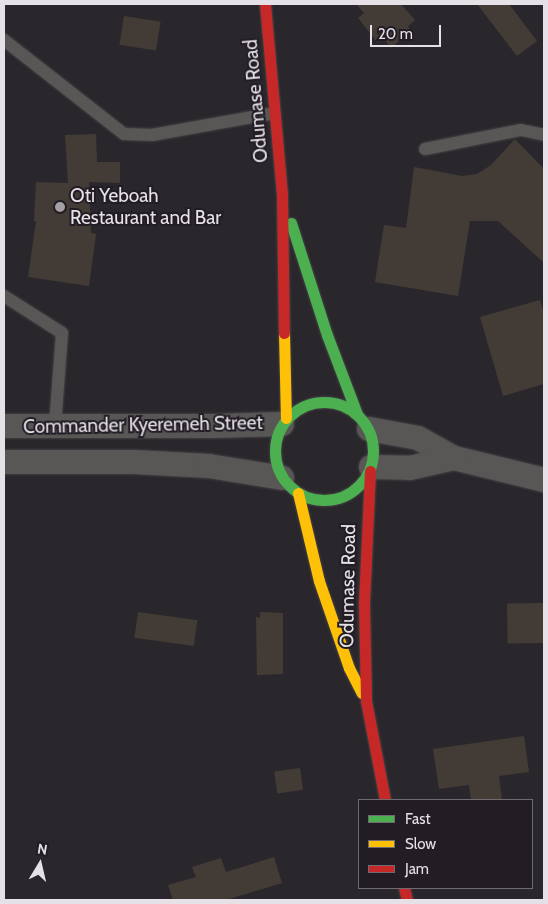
<!DOCTYPE html>
<html>
<head>
<meta charset="utf-8">
<style>
	body { margin:0 }
	#map { position:relative; width:548px; height:904px; overflow:hidden; background:#2a272c; font-family:Cabin,sans-serif }
	div>[style] { position:absolute }
	.building>* { inset:0; background:#433c36; transform-origin:0 0 }
	.roads { filter:drop-shadow(0 0 1px #444245) drop-shadow(0 0 1px #444245) }
	.lane>* { height:12px; margin:-6px; padding:0 6px; transform-origin:6px; border-radius:6px; background:#585756 }
	.street>* { height:24px; margin:-12px; padding:0 12px; transform-origin:12px; border-radius:12px; background:#585756 }
	.fast>* { height:11px; margin:-5.5px; padding:0 5.5px; transform-origin:5.5px; border-radius:5.5px; background:#4caf50 }
	.fast>.ring { margin:-5.5px; padding:0; box-sizing:content-box; background:none; border:11px solid #4caf50; border-radius:50% }
	.slow>* { height:11px; margin:-5.5px; padding:0 5.5px; transform-origin:5.5px; border-radius:5.5px; background:#ffc107 }
	.jam>* { height:11px; margin:-5.5px; padding:0 5.5px; transform-origin:5.5px; border-radius:5.5px; background:#c62828 }
	.dots>* { width:14px; height:14px; translate:-50% -50%; box-sizing:border-box; border:2px solid #221c24; border-radius:50% }
	span { translate:-50% -50%; white-space:nowrap; text-align:center; line-height:1.15; -webkit-text-stroke:4px #221c24; paint-order:stroke }
	.street-label { font-size:19px; color:#e5e1e6 }
	.poi-label { font-size:19px; color:#e5e1e6 }
	.left { translate:0 -50%; text-align:left }
	.frame { position:absolute; inset:0; border:5px solid #e5e1e6; pointer-events:none }
	.legend { position:absolute; left:358px; top:799px; width:175px; height:90px; box-sizing:border-box; background:#221c24; border:1px solid #706b72; margin:0; padding:6px 9px; list-style:none; font-size:15px; color:#e5e1e6 }
	.legend li { display:flex; align-items:center; gap:10px; height:25px }
	.legend b { width:25px; border:1px solid #706b72 }
	.north { position:absolute; left:15px; top:839px; width:50px; height:50px; -webkit-text-stroke:4px #221c24; paint-order:stroke; rotate:9deg; font-size:14px; font-weight:700; line-height:20px; text-align:center; color:#e5e1e6 }
	.north::after { content:''; display:block; margin:auto; width:18px; height:22px; background:#e5e1e6; clip-path:polygon(50% 0,100% 100%,50% 72%,0 100%) }
	.scale { position:absolute; left:370px; top:25px; width:71px; height:22px; box-sizing:border-box; border:2px solid #e5e1e6; border-top:0; padding-left:6px; font-size:15px; line-height:18px; white-space:nowrap; color:#e5e1e6; -webkit-text-stroke:4px #221c24; paint-order:stroke }
</style>
</head>
<body>
<div id="map">
	<div class="building">
		<div style="clip-path:polygon(356px 4px,401px 4px,415px 20px,408px 26px,411px 31px,391px 48px,383px 37px,377px 42px,358px 18px,364px 13px)"></div>
		<div style="clip-path:polygon(477px 4px,509px 4px,537px 41px,517px 56px)"></div>
		<div style="left:124px;top:16px;width:37px;height:29px;rotate:9deg"></div>
		<div style="clip-path:polygon(96px 134px,97px 162px,120px 162px,120px 183px,89px 182px,91px 233px,96px 234px,89px 286px,28px 277px,36px 221px,34px 221px,36px 182px,68px 183px,65px 135px)"></div>
		<div style="clip-path:polygon(515px 139px,544px 169px,544px 263px,498px 221px,470px 221px,458px 296px,375px 282px,384px 225px,406px 228px,414px 167px,462px 176px,477px 174px,491px 165px)"></div>
		<div style="clip-path:polygon(540px 300px,544px 313px,544px 384px,503px 396px,480px 317px)"></div>
		<div style="left:543px;top:603px;width:40px;height:36px;rotate:89deg"></div>
		<div style="left:138px;top:612px;width:60px;height:26px;rotate:8deg"></div>
		<div style="clip-path:polygon(260px 612px,283px 613px,283px 674px,257px 675px,256px 617px,260px 618px)"></div>
		<div style="clip-path:polygon(524px 736px,529px 772px,499px 776px,502px 800px,471px 800px,469px 785px,439px 789px,433px 749px)"></div>
		<div style="left:300px;top:768px;width:22px;height:26px;rotate:82deg"></div>
		<div style="clip-path:polygon(274px 857px,282px 883px,226px 900px,173px 900px,168px 885px,196px 877px,192px 867px,221px 858px,226px 872px)"></div>
	</div>
	<div class="roads">
		<div class="lane">
			<div style="left:4px;top:40px;width:152px;rotate:38.1deg"></div>
			<div style="left:124px;top:134px;width:28px;rotate:2deg"></div>
			<div style="left:152px;top:135px;width:124px;rotate:-10.2deg"></div>
			<div style="left:425px;top:149px;width:98px;rotate:-11.2deg"></div>
			<div style="left:521px;top:130px;width:24px;rotate:12deg"></div>
			<div style="left:4px;top:296px;width:69px;rotate:32.5deg"></div>
			<div style="left:62px;top:333px;width:93px;rotate:94.3deg"></div>
		</div>
		<div class="street">
			<div style="left:4px;top:426px;width:210px"></div>
			<div style="left:214px;top:426px;width:68px;rotate:-1.7deg"></div>
			<div style="left:369px;top:429px;width:50px;rotate:10.4deg"></div>
			<div style="left:418px;top:438px;width:41px;rotate:29.1deg"></div>
			<div style="left:454px;top:458px;width:93px;rotate:13.7deg"></div>
			<div style="left:4px;top:462px;width:130px"></div>
			<div style="left:134px;top:462px;width:75px;rotate:3.1deg"></div>
			<div style="left:209px;top:466px;width:74px;rotate:9.3deg"></div>
			<div style="left:371px;top:467px;width:39px;rotate:1deg"></div>
			<div style="left:410px;top:468px;width:45px;rotate:-12.8deg"></div>
		</div>
		<div class="fast">
			<div style="left:291px;top:223px;width:118px;rotate:72.2deg"></div>
			<div style="left:327px;top:335px;width:85px;rotate:69.2deg"></div>
			<div class="ring" style="left:275px;top:402px;width:87px;height:87px"></div>
		</div>
		<div class="slow">
			<div style="left:284px;top:333px;width:85px;rotate:88.7deg"></div>
			<div style="left:298px;top:493px;width:90px;rotate:76.6deg"></div>
			<div style="left:319px;top:581px;width:92px;rotate:71deg"></div>
			<div style="left:349px;top:668px;width:28px;rotate:63deg"></div>
		</div>
		<div class="jam">
			<div style="left:265px;top:4px;width:193px;rotate:84.9deg"></div>
			<div style="left:282px;top:196px;width:137px;rotate:89.2deg"></div>
			<div style="left:370px;top:471px;width:133px;rotate:92.6deg"></div>
			<div style="left:364px;top:604px;width:97px;rotate:88.8deg"></div>
			<div style="left:366px;top:701px;width:101px;rotate:79.1deg"></div>
			<div style="left:404px;top:888px;width:12px;rotate:76deg"></div>
		</div>
	</div>
	<div class="dots">
		<div style="left:60px;top:207px;background:#a4a0a5"></div>
	</div>
	<div class="street-label">
		<span style="left:256px;top:101px;rotate:-95deg">Odumase Road</span>
		<span style="left:143px;top:425px;rotate:-1deg">Commander Kyeremeh Street</span>
		<span style="left:348px;top:586px;rotate:-89deg">Odumase Road</span>
	</div>
	<div class="poi-label">
		<span class="left" style="left:70px;top:207px">Oti Yeboah<br>Restaurant and Bar</span>
	</div>
	<div class="frame"></div>
	<ul class="legend">
	<li><b style="height:6px;background:#4caf50"></b>Fast</li>
	<li><b style="height:6px;background:#ffc107"></b>Slow</li>
	<li><b style="height:6px;background:#c62828"></b>Jam</li>
	</ul>
	<div class="north">N</div>
	<div class="scale">20 m</div>
</div>
</body>
</html>
